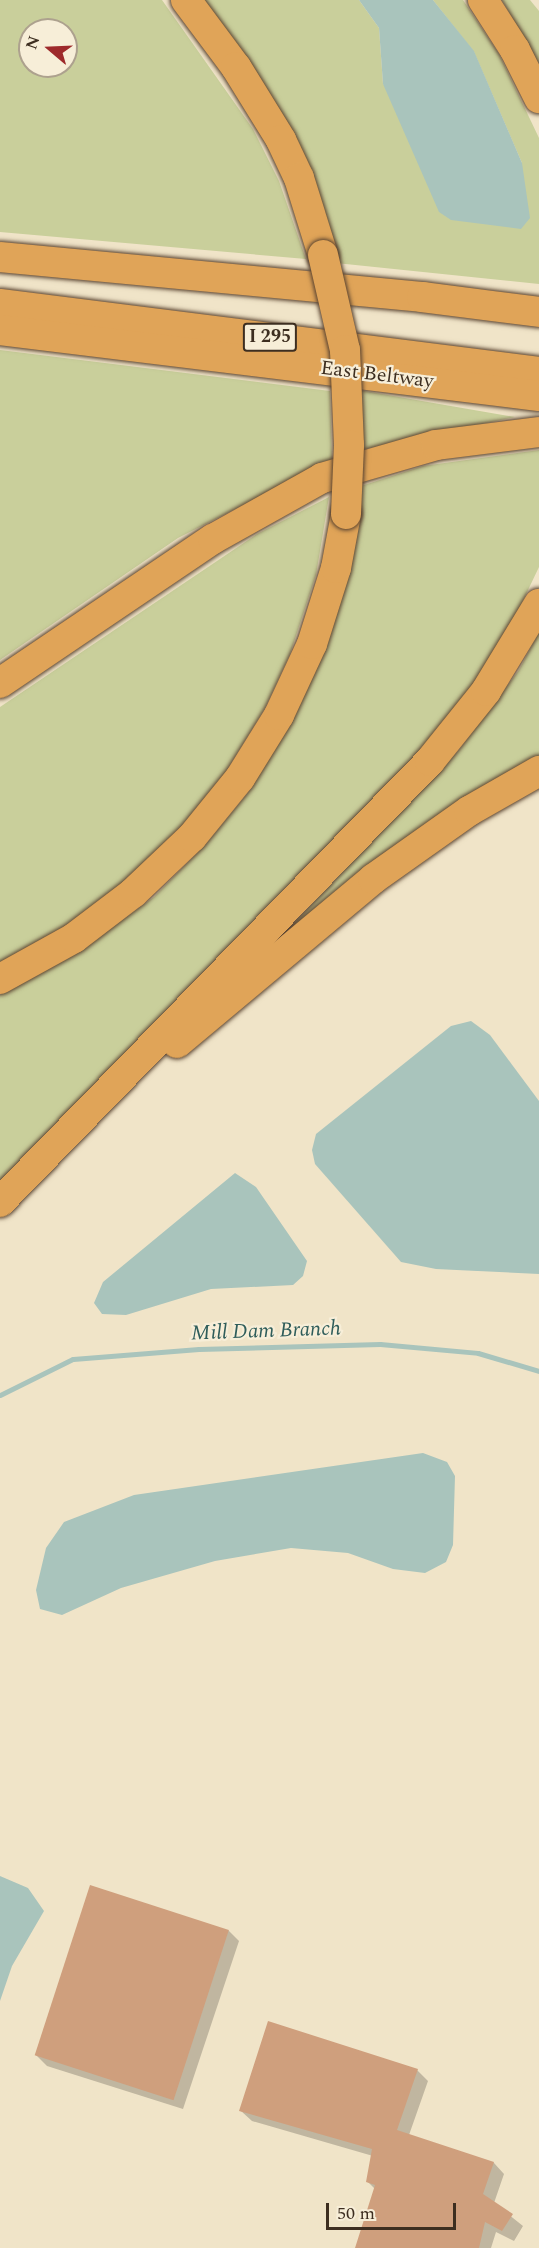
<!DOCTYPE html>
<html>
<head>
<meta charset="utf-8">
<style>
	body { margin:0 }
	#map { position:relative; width:539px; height:2248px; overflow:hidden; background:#f0e4c8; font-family:Spectral,serif }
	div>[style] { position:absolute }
	.green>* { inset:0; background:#c9cf9b }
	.water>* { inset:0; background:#a9c4bc }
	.shadow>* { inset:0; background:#0003 }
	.stream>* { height:5px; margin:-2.5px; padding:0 2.5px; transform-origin:2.5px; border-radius:2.5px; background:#a9c4bc }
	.building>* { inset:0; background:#cf9f7d; transform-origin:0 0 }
	.roads { filter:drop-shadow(0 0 2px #5b4430) drop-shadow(0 0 2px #5b4430) }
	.motorway>* { height:30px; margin:-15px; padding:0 15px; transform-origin:15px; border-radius:15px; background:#e0a458 }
	.bridges { filter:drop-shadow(0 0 2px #5b4430) drop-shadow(0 0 2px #5b4430) }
	.motorway-bridge>* { height:30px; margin:-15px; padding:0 15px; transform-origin:15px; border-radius:15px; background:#e0a458 }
	span { translate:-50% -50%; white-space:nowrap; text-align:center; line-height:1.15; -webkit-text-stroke:4.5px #f7eed8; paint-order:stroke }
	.shield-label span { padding:2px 4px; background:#f7eed8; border:2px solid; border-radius:4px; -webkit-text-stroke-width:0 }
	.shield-label { font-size:18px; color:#3d2e20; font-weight:700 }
	.street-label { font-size:20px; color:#3d2e20 }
	.water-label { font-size:21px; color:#2f5d5a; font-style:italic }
	.north { position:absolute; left:18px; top:18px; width:60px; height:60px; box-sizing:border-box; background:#f7eed8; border:2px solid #ada18e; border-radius:50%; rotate:289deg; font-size:16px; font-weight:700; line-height:24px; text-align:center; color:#3d2e20 }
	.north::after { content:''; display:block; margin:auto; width:21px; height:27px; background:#9e2a2b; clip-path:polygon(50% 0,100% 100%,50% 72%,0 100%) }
	.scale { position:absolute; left:326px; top:2203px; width:130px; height:27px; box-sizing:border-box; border:3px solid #3d2e20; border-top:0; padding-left:8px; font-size:18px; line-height:21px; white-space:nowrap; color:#3d2e20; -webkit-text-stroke:4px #f7eed8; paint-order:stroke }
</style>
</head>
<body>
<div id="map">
	<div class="green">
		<div style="clip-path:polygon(evenodd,0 0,162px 0,253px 129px,279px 181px,306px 259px,0 232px,0 0,30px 30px,66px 30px,66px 66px,30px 66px,30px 30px)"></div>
		<div style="clip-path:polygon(193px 0,359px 0,379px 28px,383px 84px,522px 163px,474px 52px,433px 0,463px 0,499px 54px,539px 138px,539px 284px,336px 263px)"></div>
		<div style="clip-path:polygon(502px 0,530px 0,539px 11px,539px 64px)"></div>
		<div style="clip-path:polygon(0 350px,330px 391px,332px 460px,178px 538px,0 660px)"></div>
		<div style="clip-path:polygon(359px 390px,445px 405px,515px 417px,361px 450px)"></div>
		<div style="clip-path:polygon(539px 450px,539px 567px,507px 634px,461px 701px,416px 756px,0 1189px,0 995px,74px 955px,154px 897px,206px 844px,251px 789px,358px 487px,423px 466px)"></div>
		<div style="clip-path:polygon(329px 497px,316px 575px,290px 654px,265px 708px,219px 783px,197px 811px,118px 888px,58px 932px,0 964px,0 707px,257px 534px)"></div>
		<div style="clip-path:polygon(539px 632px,539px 764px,279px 939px,459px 750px,519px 670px)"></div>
	</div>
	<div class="water">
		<div style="clip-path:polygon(359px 0,433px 0,474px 51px,522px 163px,530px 218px,521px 229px,451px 220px,439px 212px,383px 84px,379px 28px)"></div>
		<div style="clip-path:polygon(471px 1021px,490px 1035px,539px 1101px,539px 1274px,436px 1269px,401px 1262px,315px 1164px,312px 1150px,316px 1134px,451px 1026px)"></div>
		<div style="clip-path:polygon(235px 1173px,256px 1187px,307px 1261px,303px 1276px,293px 1285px,211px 1289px,126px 1315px,102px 1314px,94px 1303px,103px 1282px)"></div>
		<div style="clip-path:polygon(423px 1453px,447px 1462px,455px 1476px,453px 1545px,446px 1562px,425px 1573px,393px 1569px,348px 1553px,291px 1548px,215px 1561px,121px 1588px,62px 1615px,40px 1609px,36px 1590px,46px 1548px,64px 1522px,134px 1495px)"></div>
		<div style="clip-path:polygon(0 1876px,28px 1888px,44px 1911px,12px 1966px,0 2001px)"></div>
	</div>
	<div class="shadow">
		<div style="clip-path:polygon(228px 1930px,239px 1941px,183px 2109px,47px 2066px,36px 2055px)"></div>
		<div style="clip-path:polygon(417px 2070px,428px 2081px,409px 2135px,494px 2163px,504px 2174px,494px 2203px,523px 2226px,514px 2241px,496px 2232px,491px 2248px,357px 2248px,376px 2190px,368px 2182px,373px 2156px,252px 2121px,241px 2111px)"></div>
	</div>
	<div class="stream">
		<div style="left:0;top:1395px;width:81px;rotate:-26.3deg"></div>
		<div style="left:73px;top:1359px;width:126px;rotate:-4.5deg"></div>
		<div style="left:199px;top:1349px;width:181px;rotate:-1.6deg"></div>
		<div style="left:380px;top:1344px;width:98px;rotate:5.2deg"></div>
		<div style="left:478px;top:1353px;width:64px;rotate:16.4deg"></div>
	</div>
	<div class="building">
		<div style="left:90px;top:1885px;width:146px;height:179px;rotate:18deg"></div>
		<div style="clip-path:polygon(268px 2021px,418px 2069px,397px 2130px,494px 2162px,483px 2194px,513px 2214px,502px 2231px,485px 2222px,479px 2248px,355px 2248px,375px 2185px,366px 2182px,372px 2149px,239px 2111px)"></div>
	</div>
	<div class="roads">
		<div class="motorway">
			<div style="left:186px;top:0;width:84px;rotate:53.3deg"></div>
			<div style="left:236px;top:67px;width:86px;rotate:58.3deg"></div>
			<div style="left:281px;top:140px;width:42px;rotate:64.7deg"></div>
			<div style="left:299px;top:178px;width:81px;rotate:72.7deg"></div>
			<div style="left:483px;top:0;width:59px;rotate:57.4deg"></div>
			<div style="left:515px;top:50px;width:54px;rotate:63.4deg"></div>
			<div style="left:0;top:257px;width:424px;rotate:5.4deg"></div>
			<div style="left:422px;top:297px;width:118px;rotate:7.3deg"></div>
			<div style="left:0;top:304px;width:543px;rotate:7.19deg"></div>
			<div style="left:0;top:330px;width:543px;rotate:6.98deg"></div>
			<div style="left:0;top:683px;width:257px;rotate:-34.1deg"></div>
			<div style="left:213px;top:539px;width:125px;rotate:-29.2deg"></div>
			<div style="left:322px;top:478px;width:119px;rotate:-16.1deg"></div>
			<div style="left:436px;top:445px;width:104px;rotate:-7.2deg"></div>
			<div style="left:0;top:979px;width:85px;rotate:-29deg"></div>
			<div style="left:74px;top:938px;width:74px;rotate:-37.3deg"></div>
			<div style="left:133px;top:893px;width:81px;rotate:-43.5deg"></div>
			<div style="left:192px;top:837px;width:76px;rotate:-50.9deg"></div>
			<div style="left:240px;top:778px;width:74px;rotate:-58.2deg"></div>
			<div style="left:279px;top:715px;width:78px;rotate:-65.1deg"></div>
			<div style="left:312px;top:644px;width:80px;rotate:-72.5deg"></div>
			<div style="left:336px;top:568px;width:55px;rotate:-79.5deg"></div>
			<div style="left:177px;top:1043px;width:256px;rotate:-39.9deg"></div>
			<div style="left:373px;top:879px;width:118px;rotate:-35.3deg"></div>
			<div style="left:469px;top:811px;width:81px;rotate:-29.7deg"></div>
			<div style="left:0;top:1202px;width:616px;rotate:-45.72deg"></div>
			<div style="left:430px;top:761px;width:90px;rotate:-51.3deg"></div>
			<div style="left:486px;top:691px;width:102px;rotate:-58.7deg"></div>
		</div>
	</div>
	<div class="bridges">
		<div class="motorway-bridge">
			<div style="left:323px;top:255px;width:98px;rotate:77deg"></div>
			<div style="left:345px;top:350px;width:95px;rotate:87.6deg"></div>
			<div style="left:349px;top:445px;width:69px;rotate:92.5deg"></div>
		</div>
	</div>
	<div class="shield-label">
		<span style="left:270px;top:337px">I 295</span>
	</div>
	<div class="street-label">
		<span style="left:377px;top:375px;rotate:7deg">East Beltway</span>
	</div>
	<div class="water-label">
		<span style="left:266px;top:1331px;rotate:-2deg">Mill Dam Branch</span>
	</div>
	<div class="north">N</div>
	<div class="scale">50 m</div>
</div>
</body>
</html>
